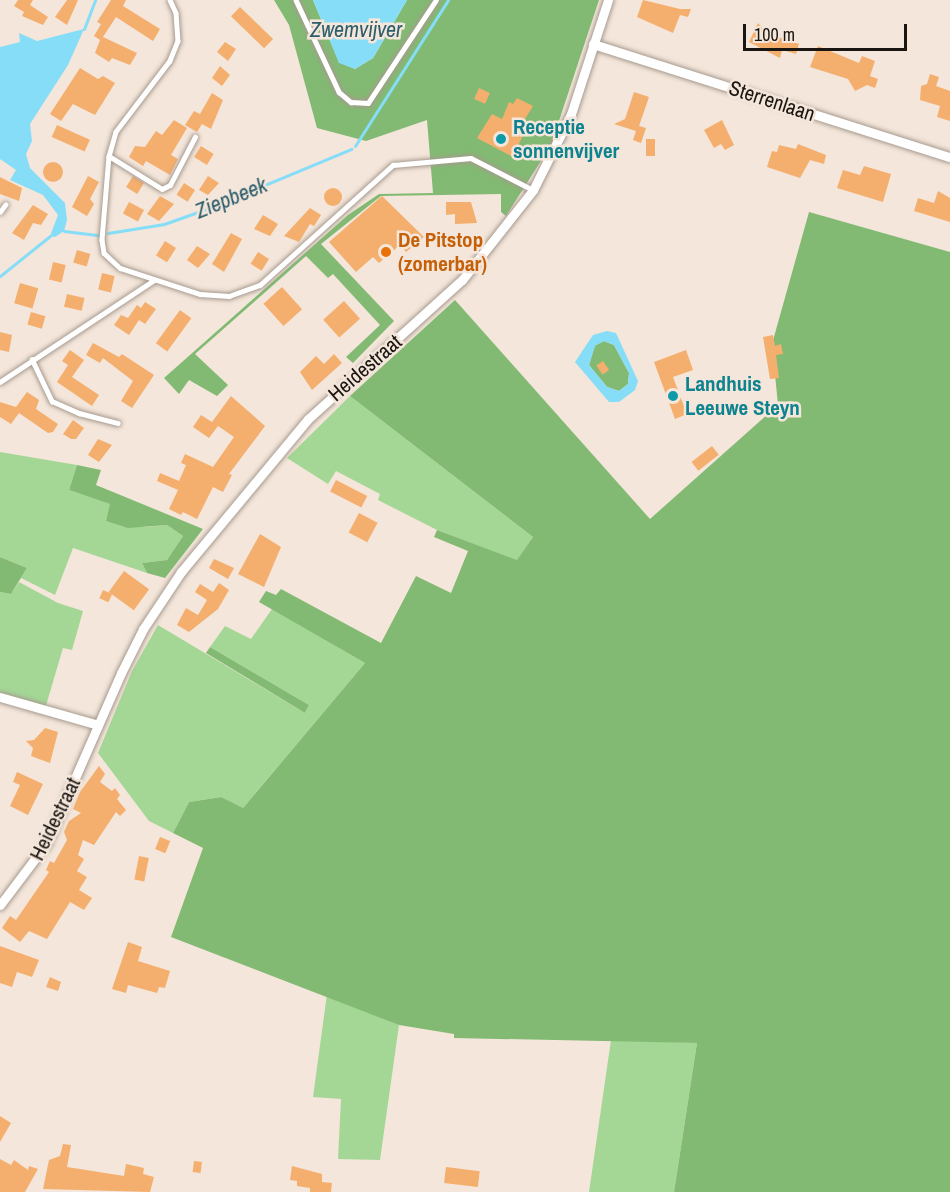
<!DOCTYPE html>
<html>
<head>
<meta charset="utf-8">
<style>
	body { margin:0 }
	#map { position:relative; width:950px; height:1192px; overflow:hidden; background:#f4e6da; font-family:"Archivo Narrow",sans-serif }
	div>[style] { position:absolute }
	.green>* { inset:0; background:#a4d796 }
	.forest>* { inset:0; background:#82ba73 }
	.water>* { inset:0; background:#86ddf8 }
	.stream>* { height:3px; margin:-1.5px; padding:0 1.5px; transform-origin:1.5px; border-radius:1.5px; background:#86ddf8 }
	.building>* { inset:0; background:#f4af6e; transform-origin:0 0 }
	.round { border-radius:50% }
	.roads { filter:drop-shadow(0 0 2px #a79a8f) drop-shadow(0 0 2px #a79a8f) }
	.lane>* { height:4.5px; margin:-2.25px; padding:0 2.25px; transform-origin:2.25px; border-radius:2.25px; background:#fff }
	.street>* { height:9px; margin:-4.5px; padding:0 4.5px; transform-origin:4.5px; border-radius:4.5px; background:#fff }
	.dots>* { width:16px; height:16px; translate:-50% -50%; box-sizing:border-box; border:3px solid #f4e6da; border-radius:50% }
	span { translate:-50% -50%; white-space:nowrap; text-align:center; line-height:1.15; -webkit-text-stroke:5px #f4e6da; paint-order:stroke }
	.street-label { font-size:21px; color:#1a1511 }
	.culture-label { font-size:21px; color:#0d838f; font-weight:700 }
	.left { translate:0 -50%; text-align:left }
	.food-label { font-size:21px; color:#c56008; font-weight:700 }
	.water-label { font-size:22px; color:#2d5e6c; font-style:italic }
	.scale { position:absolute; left:743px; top:24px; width:164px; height:27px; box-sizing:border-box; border:3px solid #1a1511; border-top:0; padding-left:8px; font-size:18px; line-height:21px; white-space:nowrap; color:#1a1511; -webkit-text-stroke:4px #f4e6da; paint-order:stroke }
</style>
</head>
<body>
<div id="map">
	<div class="green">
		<div style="clip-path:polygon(350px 396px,533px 537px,517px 561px,437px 530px,378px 500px,380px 494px,336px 471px,328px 484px,287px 458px)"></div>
		<div style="clip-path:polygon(0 452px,77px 465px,69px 490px,111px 504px,106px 521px,145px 527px,167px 525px,183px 536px,167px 560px,142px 563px,147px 573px,73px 548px,55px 595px,21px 578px,27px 568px,0 557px)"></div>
		<div style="clip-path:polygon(19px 582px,58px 603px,83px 611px,72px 650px,63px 648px,45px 709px,0 694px,0 592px,11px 594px)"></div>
		<div style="clip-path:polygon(272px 609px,365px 663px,242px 809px,221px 797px,189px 802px,173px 833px,149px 821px,98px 753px,132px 671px,158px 625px,305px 713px,309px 705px,210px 647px,225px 626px,251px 639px)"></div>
		<div style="clip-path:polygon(327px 994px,399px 1025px,380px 1160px,338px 1159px,341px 1099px,313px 1097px)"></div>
		<div style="clip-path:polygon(611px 1040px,697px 1043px,674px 1192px,589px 1192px)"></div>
	</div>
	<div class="forest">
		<div style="clip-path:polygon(274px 0,313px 0,339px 62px,355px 69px,373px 58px,407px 0,599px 0,551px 145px,506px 216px,501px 212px,501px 194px,381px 196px,321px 244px,394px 321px,353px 363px,346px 357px,380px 325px,333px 274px,328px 278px,306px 256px,195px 354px,228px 385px,217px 396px,189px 380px,179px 394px,164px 378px,348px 215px,379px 194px,433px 193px,427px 120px,366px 141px,317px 128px,289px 25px)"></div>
		<div style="clip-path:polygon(809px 212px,950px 252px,950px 1192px,674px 1192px,697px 1043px,454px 1038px,454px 1034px,399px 1025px,171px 937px,203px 848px,173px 833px,189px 802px,221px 797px,243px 808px,365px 663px,259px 602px,266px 591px,276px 595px,281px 589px,381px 643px,416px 576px,451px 593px,468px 551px,434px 537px,437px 530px,517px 560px,533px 537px,350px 396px,455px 300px,650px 519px,778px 405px,772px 344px)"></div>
		<div style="clip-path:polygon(604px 341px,614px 345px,629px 373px,628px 384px,619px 391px,607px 387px,589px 365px,595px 345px)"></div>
		<div style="clip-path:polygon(77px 465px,101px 470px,96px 485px,203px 529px,165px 578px,147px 573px,142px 563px,167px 560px,183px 536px,167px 525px,128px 528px,106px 521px,110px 504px,69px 490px)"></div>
		<div style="clip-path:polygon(0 557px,27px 568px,11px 594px,0 592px)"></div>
		<div style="clip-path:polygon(210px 647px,309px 705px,305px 713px,206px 653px)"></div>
	</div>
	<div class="water">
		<div style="clip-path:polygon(313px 0,407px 0,373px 58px,355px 69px,339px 63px)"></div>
		<div style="clip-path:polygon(84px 29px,68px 65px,30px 124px,32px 141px,26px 154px,30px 168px,65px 203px,67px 220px,64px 231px,55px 237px,50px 236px,58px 215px,43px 195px,10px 180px,16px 170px,0 159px,0 47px,20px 42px,19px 33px,37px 41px)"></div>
		<div style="clip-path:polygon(evenodd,607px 331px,616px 333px,638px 381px,635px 390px,619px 402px,609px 402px,575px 362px,593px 335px,607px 331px,604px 341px,614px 345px,629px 373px,628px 384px,619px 391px,607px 387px,589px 365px,595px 346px,604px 341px)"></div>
	</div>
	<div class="stream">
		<div style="left:84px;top:29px;width:31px;rotate:-69deg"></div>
		<div style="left:355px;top:146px;width:173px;rotate:-57.5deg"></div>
		<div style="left:64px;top:231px;width:35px;rotate:7deg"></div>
		<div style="left:108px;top:233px;width:57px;rotate:-9.1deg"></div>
		<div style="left:164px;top:224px;width:51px;rotate:-19.5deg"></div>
		<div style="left:212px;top:207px;width:151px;rotate:-22.6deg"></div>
		<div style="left:0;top:276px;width:64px;rotate:-38.7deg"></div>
	</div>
	<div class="building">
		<div style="clip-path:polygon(18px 0,33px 0,30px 5px,48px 17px,43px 25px,22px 16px,24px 12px,14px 6px)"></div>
		<div style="clip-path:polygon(67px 0,78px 0,67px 25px,55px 17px)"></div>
		<div style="clip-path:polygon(111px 0,126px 0,123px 6px,160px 29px,153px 41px,116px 17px,103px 37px,137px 53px,130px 65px,112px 58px,109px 62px,95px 53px,100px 40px,94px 36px,101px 24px,97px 22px)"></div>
		<div style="clip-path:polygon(643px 0,680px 9px,691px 9px,688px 17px,680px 15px,673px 33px,637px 17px)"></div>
		<div style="left:240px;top:7px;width:46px;height:13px;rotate:44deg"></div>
		<div style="clip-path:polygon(758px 23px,767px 33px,799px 44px,796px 54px,782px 50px,780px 58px,749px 42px)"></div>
		<div style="clip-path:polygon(225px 42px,236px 49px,228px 61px,217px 52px)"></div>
		<div style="clip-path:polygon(818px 46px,859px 63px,862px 56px,875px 61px,870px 76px,878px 79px,875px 88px,867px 85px,855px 91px,848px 79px,810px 67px)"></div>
		<div style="clip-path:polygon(220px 66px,230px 75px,222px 86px,212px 78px)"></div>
		<div style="clip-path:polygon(80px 68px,98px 79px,103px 76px,115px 83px,95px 115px,73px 104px,61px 121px,50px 114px)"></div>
		<div style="clip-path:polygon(930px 74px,939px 77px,936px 86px,950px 91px,950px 121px,937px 117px,940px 106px,920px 100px,921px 86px,927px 84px)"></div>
		<div style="left:479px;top:88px;width:12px;height:12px;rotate:24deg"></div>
		<div style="clip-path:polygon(634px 92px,649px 97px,639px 126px,646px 128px,641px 143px,633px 140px,636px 131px,614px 124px,625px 119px)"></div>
		<div style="clip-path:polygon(212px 93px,223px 100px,211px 129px,202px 124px,197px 132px,185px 125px,194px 111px,200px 114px)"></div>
		<div style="clip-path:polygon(517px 98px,533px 106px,517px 132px,523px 135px,513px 157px,477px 138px,492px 114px,502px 119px,509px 102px,513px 104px)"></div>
		<div style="clip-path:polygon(174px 120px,187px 128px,171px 155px,178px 159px,170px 175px,146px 161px,143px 166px,129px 157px,135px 146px,145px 147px,156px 131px,162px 135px)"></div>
		<div style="clip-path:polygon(722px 120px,734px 145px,725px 150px,721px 144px,714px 148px,704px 130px)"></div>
		<div style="left:57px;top:125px;width:36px;height:13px;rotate:24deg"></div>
		<div style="left:646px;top:139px;width:9px;height:17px"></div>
		<div style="clip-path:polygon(798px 144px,826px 155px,824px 164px,810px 160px,800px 178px,767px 167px,772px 151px,777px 152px,779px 145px,796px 149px)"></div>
		<div style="left:201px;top:146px;width:15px;height:13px;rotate:32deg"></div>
		<div class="round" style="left:43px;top:162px;width:20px;height:20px"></div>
		<div style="clip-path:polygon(864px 166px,891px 174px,883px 202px,837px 188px,843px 170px,860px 175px)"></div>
		<div style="clip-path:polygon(88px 176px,99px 182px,90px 199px,94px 204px,87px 216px,72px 207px)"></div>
		<div style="left:133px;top:176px;width:13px;height:13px;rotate:32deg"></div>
		<div style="clip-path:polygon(208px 176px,219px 183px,208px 195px,199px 190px)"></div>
		<div style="clip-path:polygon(0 177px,22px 188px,19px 201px,0 194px)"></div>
		<div style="left:184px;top:183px;width:13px;height:14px;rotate:32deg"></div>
		<div class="round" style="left:324px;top:188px;width:18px;height:18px"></div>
		<div style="clip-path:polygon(938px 191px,950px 198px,950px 222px,914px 211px,918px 198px,934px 203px)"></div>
		<div style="clip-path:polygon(160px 196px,174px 204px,159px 221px,147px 214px)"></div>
		<div style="clip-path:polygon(382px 196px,424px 237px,406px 252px,400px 245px,379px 263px,373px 257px,356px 272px,329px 242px)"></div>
		<div style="left:129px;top:202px;width:17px;height:13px;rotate:28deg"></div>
		<div style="clip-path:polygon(446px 202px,471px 202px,477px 223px,455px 224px,455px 214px,446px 215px)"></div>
		<div style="clip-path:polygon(33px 205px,48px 214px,41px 225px,33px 223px,24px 240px,12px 233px)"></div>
		<div style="clip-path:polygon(310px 208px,321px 215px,314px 226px,310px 224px,299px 242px,284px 236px)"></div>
		<div style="clip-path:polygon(263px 215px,278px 224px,270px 236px,254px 229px)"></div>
		<div style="clip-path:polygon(231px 233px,242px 239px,224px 272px,212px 264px)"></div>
		<div style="left:165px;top:241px;width:13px;height:17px;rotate:32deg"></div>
		<div style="clip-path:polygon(197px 246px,210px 254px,198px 268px,187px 260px)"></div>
		<div style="left:77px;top:250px;width:14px;height:13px;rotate:17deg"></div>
		<div style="left:258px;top:252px;width:13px;height:14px;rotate:32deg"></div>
		<div style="left:53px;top:262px;width:13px;height:18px;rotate:13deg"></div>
		<div style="left:102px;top:273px;width:13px;height:17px;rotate:13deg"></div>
		<div style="left:20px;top:283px;width:19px;height:21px;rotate:16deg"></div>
		<div style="left:282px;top:287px;width:30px;height:25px;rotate:48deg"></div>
		<div style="left:67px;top:294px;width:18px;height:13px;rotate:13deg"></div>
		<div style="left:344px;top:301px;width:24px;height:28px;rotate:48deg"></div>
		<div style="clip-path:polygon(145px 302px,156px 309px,145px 324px,139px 320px,129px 335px,114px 325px,121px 315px,128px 318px,137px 305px,141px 308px)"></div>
		<div style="left:180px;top:310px;width:14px;height:41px;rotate:36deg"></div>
		<div style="left:31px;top:312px;width:15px;height:13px;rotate:16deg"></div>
		<div style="clip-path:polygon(0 332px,12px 335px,9px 352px,0 350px)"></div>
		<div style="clip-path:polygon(773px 335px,775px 346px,781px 344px,783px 354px,776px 355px,779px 378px,770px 379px,763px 337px)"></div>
		<div style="clip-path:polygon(93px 343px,119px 357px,122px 354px,154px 375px,132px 408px,121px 401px,133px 381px,103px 358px,100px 363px,86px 355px)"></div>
		<div style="clip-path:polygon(70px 350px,84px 360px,72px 377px,99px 395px,92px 406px,57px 382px,68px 365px,62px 361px)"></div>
		<div style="clip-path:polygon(686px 350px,693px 370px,673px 377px,687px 414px,675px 419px,654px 362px)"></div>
		<div style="clip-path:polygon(334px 354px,342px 363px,312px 390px,300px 372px,316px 356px,324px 364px)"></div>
		<div style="left:603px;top:361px;width:11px;height:8px;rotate:56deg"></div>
		<div style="clip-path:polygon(27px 392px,39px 400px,36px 409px,58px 424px,53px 432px,48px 433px,19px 413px,11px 424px,0 417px,0 402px,16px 407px)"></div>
		<div style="clip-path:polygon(231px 396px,265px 426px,229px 474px,232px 475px,223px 492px,213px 487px,197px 519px,183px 512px,181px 515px,169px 509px,178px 490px,157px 481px,160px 473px,179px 481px,186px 465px,181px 463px,185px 454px,213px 467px,234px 437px,218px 426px,209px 438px,193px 427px,201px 415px,212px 422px)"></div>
		<div style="clip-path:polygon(73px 420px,84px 428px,76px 439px,71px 439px,63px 434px)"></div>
		<div style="clip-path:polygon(98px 439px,112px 445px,99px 462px,88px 455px)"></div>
		<div style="left:712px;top:446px;width:11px;height:26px;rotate:52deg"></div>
		<div style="left:336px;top:480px;width:35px;height:13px;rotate:27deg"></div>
		<div style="left:359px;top:513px;width:21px;height:22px;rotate:28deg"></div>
		<div style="clip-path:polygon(260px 534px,281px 547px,264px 587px,238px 574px)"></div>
		<div style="clip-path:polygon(214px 559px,234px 568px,228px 579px,209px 568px)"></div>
		<div style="left:124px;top:571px;width:31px;height:26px;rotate:36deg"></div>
		<div style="clip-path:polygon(219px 583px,229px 590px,218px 609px,189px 632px,177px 625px,186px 608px,198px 615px,207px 600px,195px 592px,200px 584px,213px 592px)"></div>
		<div style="left:103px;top:590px;width:10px;height:9px;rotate:24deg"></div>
		<div style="clip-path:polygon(45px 728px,58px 732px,50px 763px,31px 756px,33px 748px,26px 741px,34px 740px)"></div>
		<div style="clip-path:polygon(99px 766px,105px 774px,100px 782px,112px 791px,115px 788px,120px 795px,117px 799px,126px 810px,120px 816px,116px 812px,94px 845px,83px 840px,78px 855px,84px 859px,77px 871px,87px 877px,79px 890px,92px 898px,84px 910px,70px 902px,47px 939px,29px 931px,20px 942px,2px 928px,10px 916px,16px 920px,49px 872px,46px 870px,50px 861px,54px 863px,67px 840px,64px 832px,69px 821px,81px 813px,73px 809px,80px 792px)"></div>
		<div style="clip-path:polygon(17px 772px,43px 784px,28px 815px,10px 806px,20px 785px,13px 782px)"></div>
		<div style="left:160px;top:837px;width:11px;height:13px;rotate:22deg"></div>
		<div style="left:139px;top:856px;width:10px;height:24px;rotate:11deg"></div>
		<div style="clip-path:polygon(128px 942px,142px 947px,138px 961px,170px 971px,165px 988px,159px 987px,157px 993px,128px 985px,126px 993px,112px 989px)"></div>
		<div style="clip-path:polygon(0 946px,39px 960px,32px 977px,17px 972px,12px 987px,0 983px)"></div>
		<div style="clip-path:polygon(50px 977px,61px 982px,58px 991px,46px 987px)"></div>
		<div style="clip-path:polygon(0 1116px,11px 1123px,0 1142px)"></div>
		<div style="clip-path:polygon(63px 1144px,71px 1145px,67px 1167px,124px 1176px,126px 1164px,144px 1168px,143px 1174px,154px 1177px,150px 1192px,43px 1189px,49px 1160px,60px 1156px)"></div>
		<div style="clip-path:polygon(0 1159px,11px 1165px,14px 1160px,28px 1170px,29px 1166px,38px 1169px,25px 1192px,0 1192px)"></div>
		<div style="left:194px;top:1161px;width:8px;height:11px;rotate:7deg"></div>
		<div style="clip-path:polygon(292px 1166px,322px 1174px,322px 1182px,332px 1183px,331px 1192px,310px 1192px,310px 1188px,297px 1186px,297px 1181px,290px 1180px)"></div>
		<div style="left:446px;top:1167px;width:34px;height:16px;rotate:7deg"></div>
	</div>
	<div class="roads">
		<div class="lane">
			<div style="left:170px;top:0;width:14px;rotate:65deg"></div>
			<div style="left:176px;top:13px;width:28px;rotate:86deg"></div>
			<div style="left:178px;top:41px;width:22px;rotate:112deg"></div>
			<div style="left:170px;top:61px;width:89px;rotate:127.3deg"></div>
			<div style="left:116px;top:132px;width:25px;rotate:106deg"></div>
			<div style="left:109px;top:156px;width:84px;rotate:94.8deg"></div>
			<div style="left:102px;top:240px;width:13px;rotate:81deg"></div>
			<div style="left:104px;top:253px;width:22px;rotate:43deg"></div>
			<div style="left:120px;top:268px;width:84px;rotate:18deg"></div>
			<div style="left:200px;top:294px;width:29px;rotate:4deg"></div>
			<div style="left:229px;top:296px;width:33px;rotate:-20deg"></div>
			<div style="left:260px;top:285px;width:179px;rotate:-42.1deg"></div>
			<div style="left:393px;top:165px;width:78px;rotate:-5.1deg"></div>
			<div style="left:471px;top:158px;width:70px;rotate:27.3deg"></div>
			<div style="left:296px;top:0;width:102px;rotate:64.9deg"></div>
			<div style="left:339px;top:92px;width:16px;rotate:40deg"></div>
			<div style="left:351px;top:102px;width:17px;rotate:3deg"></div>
			<div style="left:368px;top:103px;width:123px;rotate:-56.6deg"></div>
			<div style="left:109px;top:156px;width:62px;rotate:31.9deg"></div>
			<div style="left:162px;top:189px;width:9px;rotate:-27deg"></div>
			<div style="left:170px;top:185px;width:54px;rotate:-62.5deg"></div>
			<div style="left:0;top:212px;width:9px;rotate:-54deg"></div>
			<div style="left:32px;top:359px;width:47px;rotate:64.5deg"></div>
			<div style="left:52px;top:401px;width:30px;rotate:24deg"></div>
			<div style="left:79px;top:413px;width:40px;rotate:14.4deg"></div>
			<div style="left:0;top:382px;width:185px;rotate:-33.5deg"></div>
		</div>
		<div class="street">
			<div style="left:593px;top:44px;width:374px;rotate:17.6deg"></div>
			<div style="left:0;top:697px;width:102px;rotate:15.9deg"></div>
			<div style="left:0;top:905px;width:76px;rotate:-53deg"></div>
			<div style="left:46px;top:844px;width:187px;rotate:-66.3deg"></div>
			<div style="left:121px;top:673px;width:49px;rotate:-63.4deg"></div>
			<div style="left:143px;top:629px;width:69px;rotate:-56.3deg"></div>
			<div style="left:181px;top:572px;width:199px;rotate:-50.3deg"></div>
			<div style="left:308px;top:419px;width:207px;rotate:-42.1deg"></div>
			<div style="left:462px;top:280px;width:115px;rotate:-51.7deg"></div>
			<div style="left:533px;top:190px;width:85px;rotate:-63.4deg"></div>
			<div style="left:571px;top:114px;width:120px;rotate:-72deg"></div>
		</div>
	</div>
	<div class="dots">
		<div style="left:501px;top:139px;background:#0f9aa8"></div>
		<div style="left:386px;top:252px;background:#e8710a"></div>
		<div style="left:673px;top:396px;background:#0f9aa8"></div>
	</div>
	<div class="street-label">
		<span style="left:772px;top:101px;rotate:18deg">Sterrenlaan</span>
		<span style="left:365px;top:368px;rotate:-41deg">Heidestraat</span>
		<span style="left:55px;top:819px;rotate:-64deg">Heidestraat</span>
	</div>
	<div class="culture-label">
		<span class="left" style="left:513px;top:139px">Receptie<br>sonnenvijver</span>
		<span class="left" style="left:685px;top:396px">Landhuis<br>Leeuwe Steyn</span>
	</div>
	<div class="food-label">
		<span class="left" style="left:398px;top:252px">De Pitstop<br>(zomerbar)</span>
	</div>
	<div class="water-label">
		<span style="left:356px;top:30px">Zwemvijver</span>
		<span style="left:231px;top:198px;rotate:-22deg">Ziepbeek</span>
	</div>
	<div class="scale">100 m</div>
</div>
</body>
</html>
